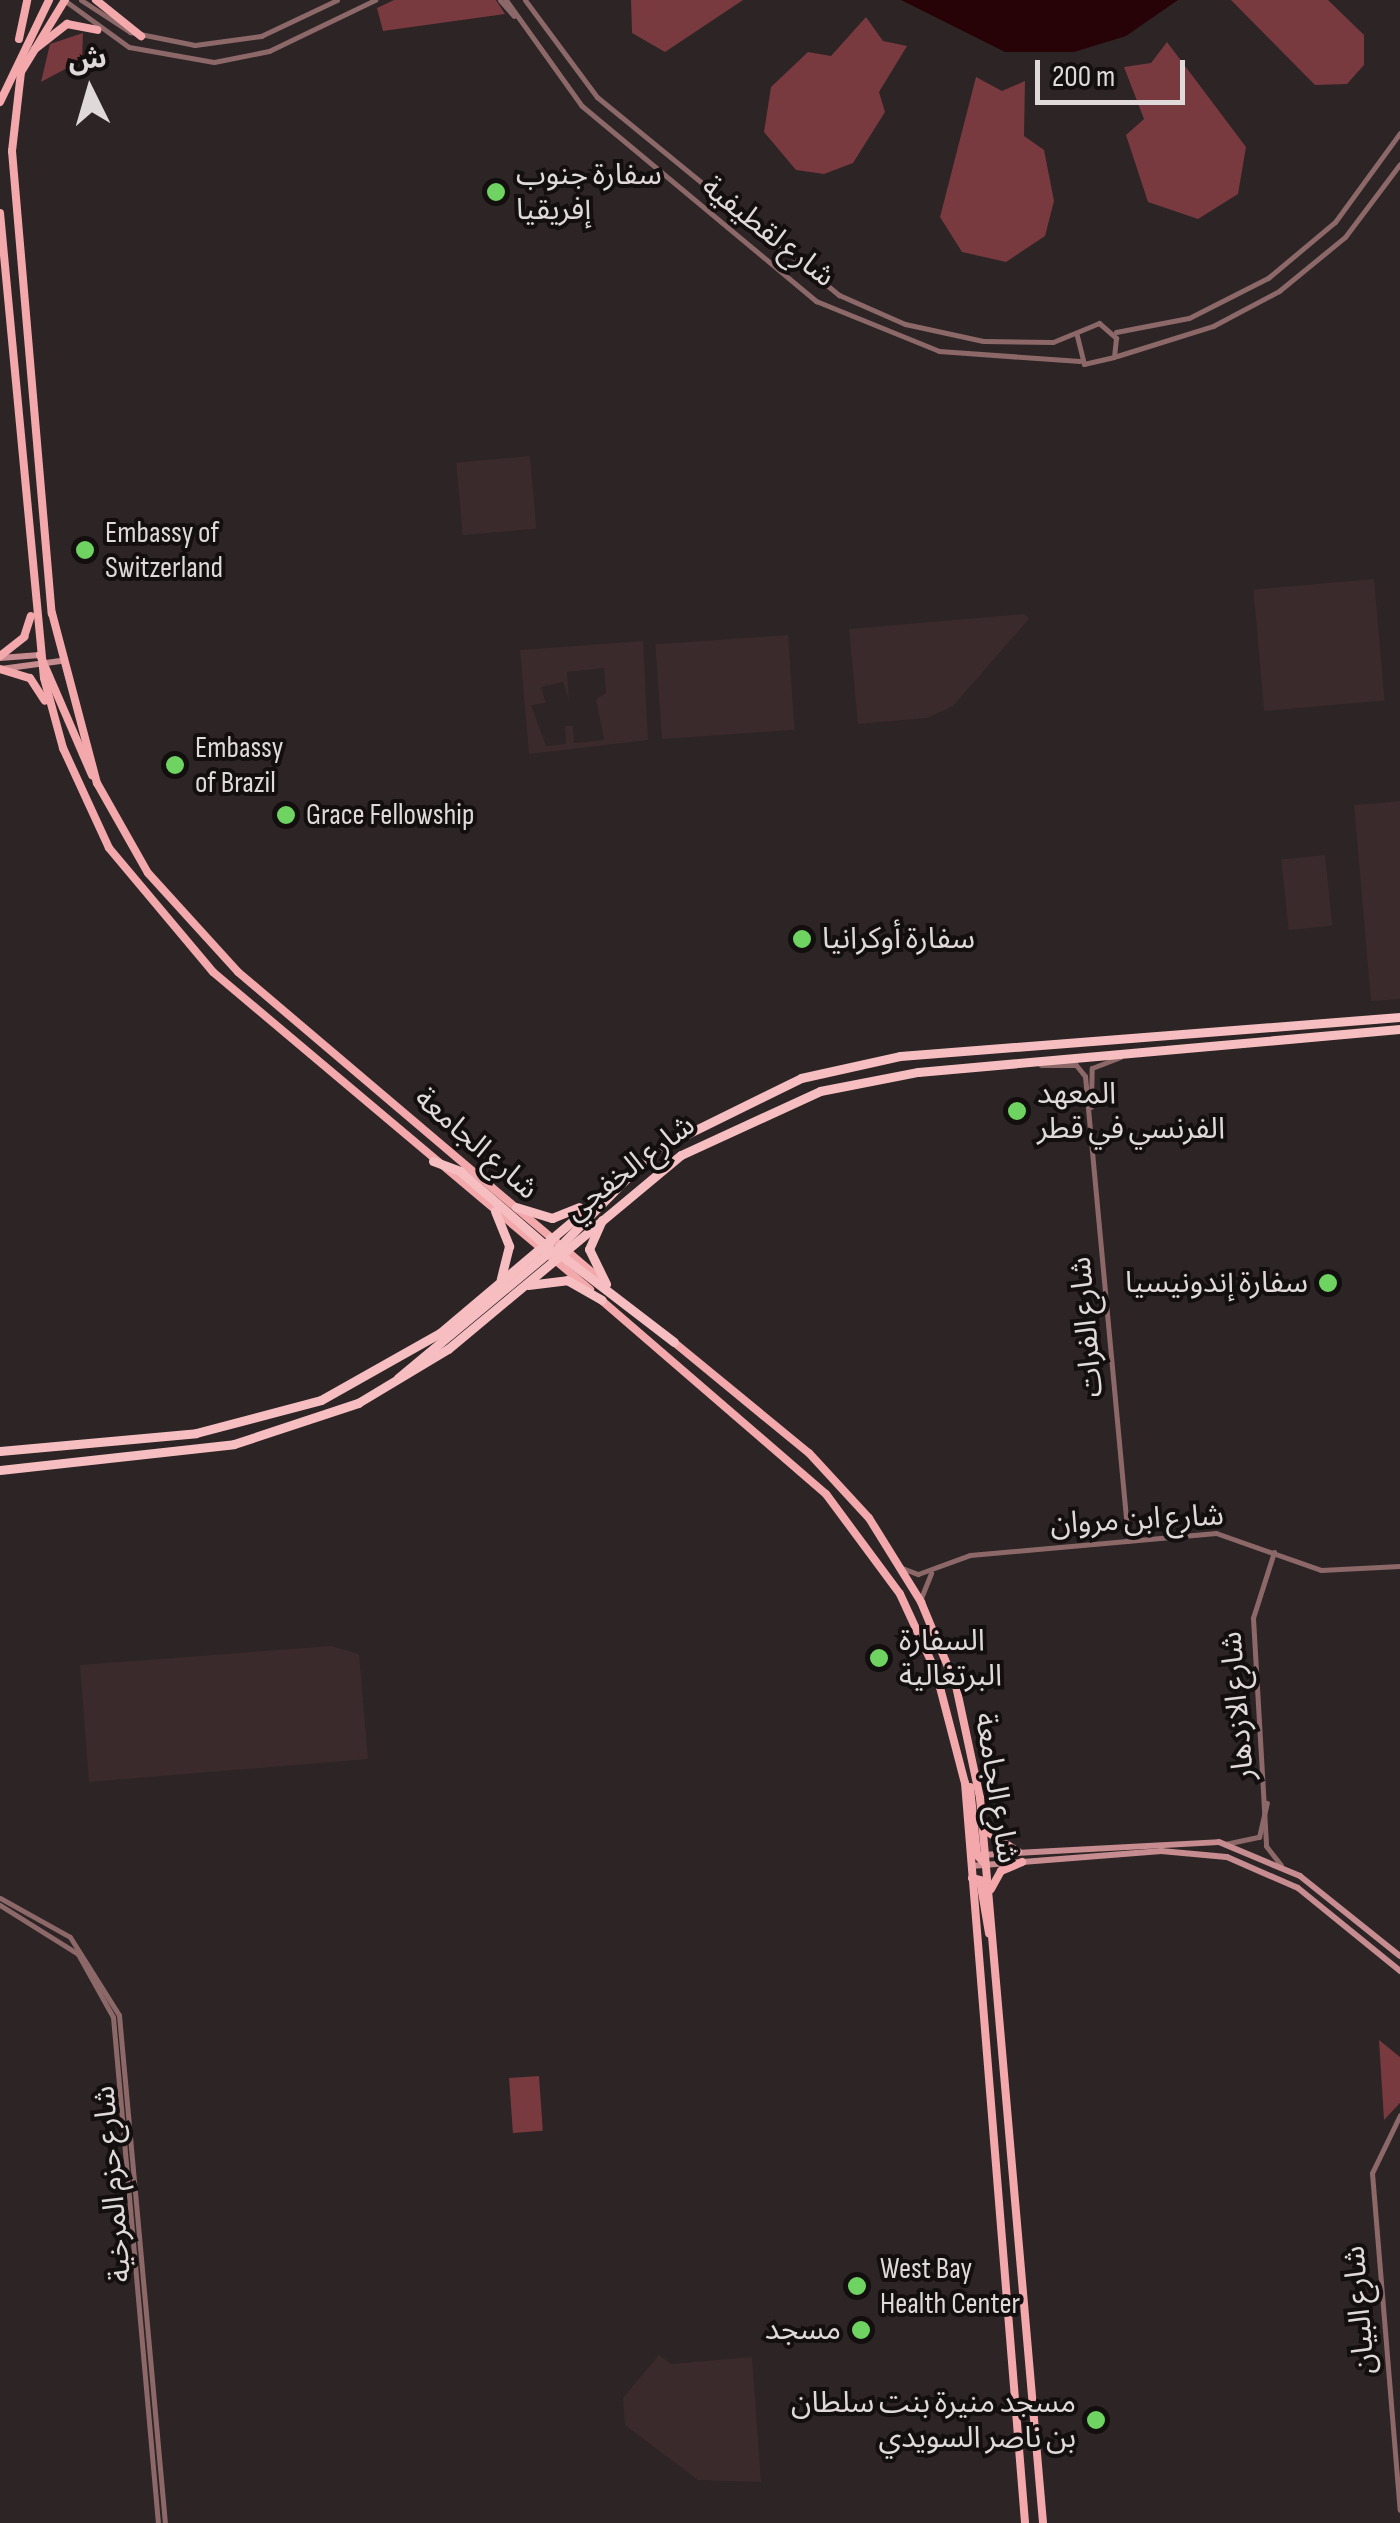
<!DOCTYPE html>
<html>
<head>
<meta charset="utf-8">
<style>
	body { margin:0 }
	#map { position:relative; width:1400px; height:2523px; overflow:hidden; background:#2d2425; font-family:"Sofia Sans Condensed","Noto Sans Arabic",sans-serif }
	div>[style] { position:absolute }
	.built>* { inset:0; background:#3a2a2b; transform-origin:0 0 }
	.green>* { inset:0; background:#78393f; transform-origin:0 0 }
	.water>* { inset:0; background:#270308 }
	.tertiary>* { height:5px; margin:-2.5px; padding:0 2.5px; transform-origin:2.5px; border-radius:2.5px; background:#8c6869 }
	.secondary>* { height:6px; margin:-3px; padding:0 3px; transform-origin:3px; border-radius:3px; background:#c68c8f }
	.primary>* { height:8px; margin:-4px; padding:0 4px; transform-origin:4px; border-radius:4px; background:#f3a8ac }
	.trunk>* { height:9px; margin:-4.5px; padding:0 4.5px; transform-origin:4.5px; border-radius:4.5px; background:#f6bec0 }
	.dots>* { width:28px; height:28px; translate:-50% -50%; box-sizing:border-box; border:5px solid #130f0f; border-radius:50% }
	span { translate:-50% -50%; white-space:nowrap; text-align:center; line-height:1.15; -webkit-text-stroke:8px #130f0f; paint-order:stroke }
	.poi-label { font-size:30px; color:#dfd9d9 }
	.left { translate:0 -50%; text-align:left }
	.right { translate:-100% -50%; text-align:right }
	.street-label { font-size:30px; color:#dfd9d9 }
	.north { position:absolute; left:40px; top:40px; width:100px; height:100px; -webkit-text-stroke:8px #130f0f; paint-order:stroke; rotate:355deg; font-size:28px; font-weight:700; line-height:40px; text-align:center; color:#dfd9d9 }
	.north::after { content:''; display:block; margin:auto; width:35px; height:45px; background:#dfd9d9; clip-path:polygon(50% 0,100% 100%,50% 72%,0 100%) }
	.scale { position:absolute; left:1035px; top:60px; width:150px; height:45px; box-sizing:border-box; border:5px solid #dfd9d9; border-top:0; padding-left:12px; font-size:30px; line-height:35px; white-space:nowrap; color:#dfd9d9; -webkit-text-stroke:8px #130f0f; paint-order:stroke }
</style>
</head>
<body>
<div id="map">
	<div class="built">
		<div style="left:530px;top:456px;width:73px;height:74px;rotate:85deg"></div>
		<div style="left:1374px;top:579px;width:122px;height:121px;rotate:85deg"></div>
		<div style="clip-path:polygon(1024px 614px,1029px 619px,953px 706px,927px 718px,858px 724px,849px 629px)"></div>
		<div style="left:788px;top:635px;width:95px;height:133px;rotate:86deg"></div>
		<div style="clip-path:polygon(evenodd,643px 641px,648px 740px,529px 754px,520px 650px,643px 641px,604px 668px,606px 693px,596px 699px,604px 740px,574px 743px,573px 726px,565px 726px,566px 744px,546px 746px,531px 705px,546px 703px,541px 687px,563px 682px,569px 700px,567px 672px,604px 668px)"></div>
		<div style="clip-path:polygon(1400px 801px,1400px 999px,1371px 1001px,1354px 805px)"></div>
		<div style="left:1325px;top:855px;width:71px;height:44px;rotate:84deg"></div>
		<div style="clip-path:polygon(331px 1646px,359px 1654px,368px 1759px,89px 1782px,80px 1665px)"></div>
		<div style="clip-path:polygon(659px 2355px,671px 2364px,752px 2357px,761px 2482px,698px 2480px,625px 2425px,623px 2398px)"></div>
	</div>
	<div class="green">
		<div style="clip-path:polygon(394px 0,496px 0,505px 14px,383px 31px,377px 8px)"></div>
		<div style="clip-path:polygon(631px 0,743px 0,665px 52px,632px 33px)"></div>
		<div style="clip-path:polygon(1231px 0,1328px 0,1364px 35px,1364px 65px,1347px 84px,1315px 85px)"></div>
		<div style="clip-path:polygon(866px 17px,883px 41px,907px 46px,879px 92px,885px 112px,853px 163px,824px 174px,796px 170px,764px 132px,771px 87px,808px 52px,831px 56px)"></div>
		<div style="clip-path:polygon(83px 33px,82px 60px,41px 82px,50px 44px)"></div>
		<div style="clip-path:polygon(1167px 42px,1246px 147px,1238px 194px,1198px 219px,1148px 202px,1126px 135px,1144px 119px,1124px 67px,1151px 63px)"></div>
		<div style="clip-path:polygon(976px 77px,1002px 91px,1025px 81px,1024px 136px,1044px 150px,1054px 201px,1045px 236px,1006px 262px,962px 252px,940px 217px)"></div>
		<div style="clip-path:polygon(1379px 2040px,1400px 2057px,1400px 2103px,1384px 2120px)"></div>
		<div style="left:539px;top:2076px;width:55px;height:30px;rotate:86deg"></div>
	</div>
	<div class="water">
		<div style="clip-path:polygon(901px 0,1178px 0,1126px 36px,1074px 52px,1005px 52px)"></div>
	</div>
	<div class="tertiary">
		<div style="left:64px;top:0;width:80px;rotate:35.9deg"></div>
		<div style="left:129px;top:47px;width:86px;rotate:10deg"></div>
		<div style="left:214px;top:62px;width:56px;rotate:-11.3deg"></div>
		<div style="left:269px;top:51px;width:118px;rotate:-25.7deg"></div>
		<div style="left:81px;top:0;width:59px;rotate:33.1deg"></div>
		<div style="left:130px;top:32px;width:66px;rotate:11.3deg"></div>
		<div style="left:195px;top:45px;width:67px;rotate:-7.8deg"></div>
		<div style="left:261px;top:36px;width:84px;rotate:-25.3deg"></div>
		<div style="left:500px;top:0;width:21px;rotate:49deg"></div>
		<div style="left:506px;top:0;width:130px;rotate:54.4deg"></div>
		<div style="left:582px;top:106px;width:305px;rotate:39.8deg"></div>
		<div style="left:816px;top:301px;width:133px;rotate:22.1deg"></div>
		<div style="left:939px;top:351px;width:141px;rotate:4.1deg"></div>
		<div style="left:525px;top:0;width:121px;rotate:53.4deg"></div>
		<div style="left:597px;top:97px;width:313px;rotate:39.3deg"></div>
		<div style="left:839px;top:295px;width:72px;rotate:23.7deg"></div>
		<div style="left:905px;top:324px;width:80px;rotate:12.3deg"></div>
		<div style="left:983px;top:341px;width:70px;rotate:0.8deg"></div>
		<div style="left:1053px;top:342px;width:50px;rotate:-22.4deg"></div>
		<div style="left:1099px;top:323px;width:23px;rotate:41deg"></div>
		<div style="left:1116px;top:338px;width:19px;rotate:96deg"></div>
		<div style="left:1114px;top:357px;width:31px;rotate:167deg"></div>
		<div style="left:1084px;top:364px;width:32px;rotate:-104deg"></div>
		<div style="left:1116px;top:332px;width:74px;rotate:-10.9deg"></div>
		<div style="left:1189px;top:318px;width:89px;rotate:-26.9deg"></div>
		<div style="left:1268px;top:278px;width:87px;rotate:-39.9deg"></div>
		<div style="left:1335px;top:222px;width:110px;rotate:-53.9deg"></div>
		<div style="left:1117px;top:356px;width:101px;rotate:-17.4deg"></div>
		<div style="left:1213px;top:326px;width:75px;rotate:-27.9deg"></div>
		<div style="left:1279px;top:291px;width:85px;rotate:-39.3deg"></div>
		<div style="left:1345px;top:237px;width:91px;rotate:-53deg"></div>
		<div style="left:1041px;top:1065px;width:35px"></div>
		<div style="left:1076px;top:1065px;width:14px;rotate:51deg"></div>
		<div style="left:1085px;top:1076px;width:467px;rotate:84.7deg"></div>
		<div style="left:1091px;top:1107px;width:39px;rotate:-89deg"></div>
		<div style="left:1092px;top:1068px;width:30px;rotate:-21deg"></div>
		<div style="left:1274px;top:1552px;width:69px;rotate:107.7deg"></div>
		<div style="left:1253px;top:1618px;width:228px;rotate:86.7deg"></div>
		<div style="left:1266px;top:1846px;width:24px;rotate:52deg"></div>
		<div style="left:902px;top:1568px;width:17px;rotate:21deg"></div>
		<div style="left:918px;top:1574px;width:55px;rotate:-20.1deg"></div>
		<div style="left:970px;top:1555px;width:247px;rotate:-5.1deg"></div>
		<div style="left:1216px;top:1533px;width:111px;rotate:19.4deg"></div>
		<div style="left:1321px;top:1570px;width:79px;rotate:-2.9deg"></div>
		<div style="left:921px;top:1598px;width:27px;rotate:-68deg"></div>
		<div style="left:1225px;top:1844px;width:35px;rotate:-12deg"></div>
		<div style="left:1259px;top:1837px;width:35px;rotate:-77deg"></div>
		<div style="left:0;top:1898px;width:80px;rotate:29.1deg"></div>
		<div style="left:70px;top:1937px;width:92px;rotate:57.9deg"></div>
		<div style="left:119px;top:2015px;width:510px;rotate:84.83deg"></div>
		<div style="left:0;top:1905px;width:92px;rotate:32.1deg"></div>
		<div style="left:78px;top:1954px;width:72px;rotate:60.9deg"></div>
		<div style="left:113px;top:2017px;width:508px;rotate:84.92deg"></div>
		<div style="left:1400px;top:2115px;width:64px;rotate:115.8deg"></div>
		<div style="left:1372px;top:2173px;width:338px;rotate:85.3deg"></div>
	</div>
	<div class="secondary">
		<div style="left:0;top:658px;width:40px;rotate:-4.3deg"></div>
		<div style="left:1px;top:669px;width:60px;rotate:-7.7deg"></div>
		<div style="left:981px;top:1855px;width:238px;rotate:-3.1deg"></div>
		<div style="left:1219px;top:1842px;width:88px;rotate:22.8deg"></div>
		<div style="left:1300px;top:1876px;width:128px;rotate:38.7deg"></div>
		<div style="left:971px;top:1866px;width:191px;rotate:-4.5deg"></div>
		<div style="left:1161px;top:1851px;width:66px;rotate:5.2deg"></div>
		<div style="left:1227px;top:1857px;width:77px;rotate:23.6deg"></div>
		<div style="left:1298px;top:1888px;width:132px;rotate:39.1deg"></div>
	</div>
	<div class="primary">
		<div style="left:65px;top:0;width:84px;rotate:121.4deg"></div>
		<div style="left:21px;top:72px;width:80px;rotate:96.5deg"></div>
		<div style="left:12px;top:151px;width:464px;rotate:85.1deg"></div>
		<div style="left:52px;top:613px;width:176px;rotate:75.2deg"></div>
		<div style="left:97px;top:783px;width:103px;rotate:60.5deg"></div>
		<div style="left:148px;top:873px;width:134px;rotate:47.7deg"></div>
		<div style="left:238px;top:972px;width:477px;rotate:40.3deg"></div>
		<div style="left:96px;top:0;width:58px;rotate:38.7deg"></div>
		<div style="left:19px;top:39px;width:40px;rotate:-78deg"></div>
		<div style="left:35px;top:49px;width:41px;rotate:-38deg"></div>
		<div style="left:67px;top:24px;width:31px;rotate:11deg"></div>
		<div style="left:0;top:102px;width:113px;rotate:-64.3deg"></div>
		<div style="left:0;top:213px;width:467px;rotate:84.6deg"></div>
		<div style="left:44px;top:678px;width:73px;rotate:74.8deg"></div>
		<div style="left:63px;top:748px;width:110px;rotate:65.3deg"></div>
		<div style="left:109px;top:848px;width:162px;rotate:50deg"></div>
		<div style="left:213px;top:972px;width:493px;rotate:40.1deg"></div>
		<div style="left:40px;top:655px;width:131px;rotate:66.6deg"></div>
		<div style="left:0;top:656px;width:31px;rotate:-38deg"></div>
		<div style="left:24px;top:637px;width:22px;rotate:-72deg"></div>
		<div style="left:0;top:669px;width:31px;rotate:17deg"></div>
		<div style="left:30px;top:678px;width:27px;rotate:57deg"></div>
		<div style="left:600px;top:1299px;width:298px;rotate:40.8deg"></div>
		<div style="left:826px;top:1494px;width:124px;rotate:53.5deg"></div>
		<div style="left:900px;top:1594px;width:86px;rotate:65.2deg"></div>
		<div style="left:936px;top:1672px;width:115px;rotate:75.4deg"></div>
		<div style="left:965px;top:1783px;width:742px;rotate:85.36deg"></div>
		<div style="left:670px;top:1339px;width:180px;rotate:39.4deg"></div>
		<div style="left:809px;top:1453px;width:88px;rotate:47.3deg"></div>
		<div style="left:869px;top:1518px;width:99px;rotate:58.2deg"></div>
		<div style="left:921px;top:1602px;width:91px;rotate:67.4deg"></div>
		<div style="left:956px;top:1686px;width:115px;rotate:77.9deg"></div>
		<div style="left:980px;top:1798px;width:728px;rotate:85.03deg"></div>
		<div style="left:970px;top:1787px;width:68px;rotate:84.1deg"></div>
		<div style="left:977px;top:1855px;width:13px;rotate:48deg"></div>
		<div style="left:986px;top:1831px;width:38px;rotate:33deg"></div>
		<div style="left:972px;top:1878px;width:8px;rotate:14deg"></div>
		<div style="left:980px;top:1880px;width:54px;rotate:80.4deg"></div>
		<div style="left:991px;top:1889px;width:21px;rotate:-61deg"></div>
		<div style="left:1001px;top:1871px;width:23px;rotate:-23deg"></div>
	</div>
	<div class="trunk">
		<div style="left:433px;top:1161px;width:29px;rotate:20deg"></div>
		<div style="left:460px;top:1171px;width:113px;rotate:41deg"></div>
		<div style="left:516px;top:1207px;width:38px;rotate:17deg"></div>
		<div style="left:552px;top:1218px;width:29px;rotate:-22deg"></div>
		<div style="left:495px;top:1211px;width:38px;rotate:68deg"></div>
		<div style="left:509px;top:1246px;width:34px;rotate:104deg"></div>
		<div style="left:602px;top:1220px;width:32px;rotate:114deg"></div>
		<div style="left:589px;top:1249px;width:39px;rotate:64deg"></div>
		<div style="left:553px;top:1253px;width:114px;rotate:-45.4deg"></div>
		<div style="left:558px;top:1253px;width:146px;rotate:37.5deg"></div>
		<div style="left:528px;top:1285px;width:39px;rotate:-7deg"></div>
		<div style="left:567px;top:1280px;width:40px;rotate:29.7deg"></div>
		<div style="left:398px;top:1378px;width:194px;rotate:-39.8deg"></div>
		<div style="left:547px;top:1254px;width:17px;rotate:-77deg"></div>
		<div style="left:0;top:1451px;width:197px;rotate:-5.2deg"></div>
		<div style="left:196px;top:1433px;width:129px;rotate:-14.8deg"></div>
		<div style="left:321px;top:1400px;width:137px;rotate:-29.4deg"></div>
		<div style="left:440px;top:1333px;width:287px;rotate:-40.2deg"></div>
		<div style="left:659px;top:1148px;width:158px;rotate:-26.2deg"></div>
		<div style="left:801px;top:1078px;width:101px;rotate:-12.5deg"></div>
		<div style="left:900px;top:1056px;width:502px;rotate:-4.46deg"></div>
		<div style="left:0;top:1470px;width:235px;rotate:-6.3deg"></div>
		<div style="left:234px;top:1444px;width:131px;rotate:-18.3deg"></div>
		<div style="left:358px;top:1403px;width:105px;rotate:-31deg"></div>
		<div style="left:448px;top:1349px;width:303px;rotate:-39.8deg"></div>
		<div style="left:681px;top:1155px;width:153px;rotate:-24.7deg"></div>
		<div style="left:820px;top:1091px;width:100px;rotate:-11deg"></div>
		<div style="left:918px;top:1072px;width:484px;rotate:-5.1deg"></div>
	</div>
	<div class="dots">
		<div style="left:496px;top:192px;background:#6ed361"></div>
		<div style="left:85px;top:550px;background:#6ed361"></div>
		<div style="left:175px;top:765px;background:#6ed361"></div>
		<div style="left:286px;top:815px;background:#6ed361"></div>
		<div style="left:802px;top:939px;background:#6ed361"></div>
		<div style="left:1017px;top:1111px;background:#6ed361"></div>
		<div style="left:1328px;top:1283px;background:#6ed361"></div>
		<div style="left:879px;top:1658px;background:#6ed361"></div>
		<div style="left:857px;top:2286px;background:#6ed361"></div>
		<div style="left:861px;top:2330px;background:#6ed361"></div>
		<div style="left:1096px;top:2420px;background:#6ed361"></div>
	</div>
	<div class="poi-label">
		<span class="left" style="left:516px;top:192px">سفارة جنوب<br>إفريقيا</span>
		<span class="left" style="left:105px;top:550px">Embassy of<br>Switzerland</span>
		<span class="left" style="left:195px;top:765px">Embassy<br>of Brazil</span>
		<span class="left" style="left:306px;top:815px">Grace Fellowship</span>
		<span class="left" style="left:822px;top:939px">سفارة أوكرانيا</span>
		<span class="left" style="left:1037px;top:1111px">المعهد<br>الفرنسي في قطر</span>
		<span class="right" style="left:1308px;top:1283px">سفارة إندونيسيا</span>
		<span class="left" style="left:899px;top:1658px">السفارة<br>البرتغالية</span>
		<span class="left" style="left:880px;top:2286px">West Bay<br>Health Center</span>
		<span class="right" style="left:841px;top:2330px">مسجد</span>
		<span class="right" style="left:1076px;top:2420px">مسجد منيرة بنت سلطان<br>بن ناصر السويدي</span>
	</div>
	<div class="street-label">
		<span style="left:768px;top:232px;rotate:38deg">شارع لقطيفية</span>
		<span style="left:476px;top:1144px;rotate:41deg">شارع الجامعة</span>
		<span style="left:630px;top:1168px;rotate:-37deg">شارع الخفجي</span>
		<span style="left:1087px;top:1327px;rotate:-95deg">شارع الفرات</span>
		<span style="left:1137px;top:1520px;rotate:-3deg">شارع ابن مروان</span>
		<span style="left:1238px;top:1706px;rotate:-95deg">شارع الازدهار</span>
		<span style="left:996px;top:1788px;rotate:81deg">شارع الجامعة</span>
		<span style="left:113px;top:2184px;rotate:-95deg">شارع حزم المرخية</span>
		<span style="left:1360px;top:2310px;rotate:-95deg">شارع البيان</span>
	</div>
	<div class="north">ش</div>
	<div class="scale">200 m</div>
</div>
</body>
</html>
